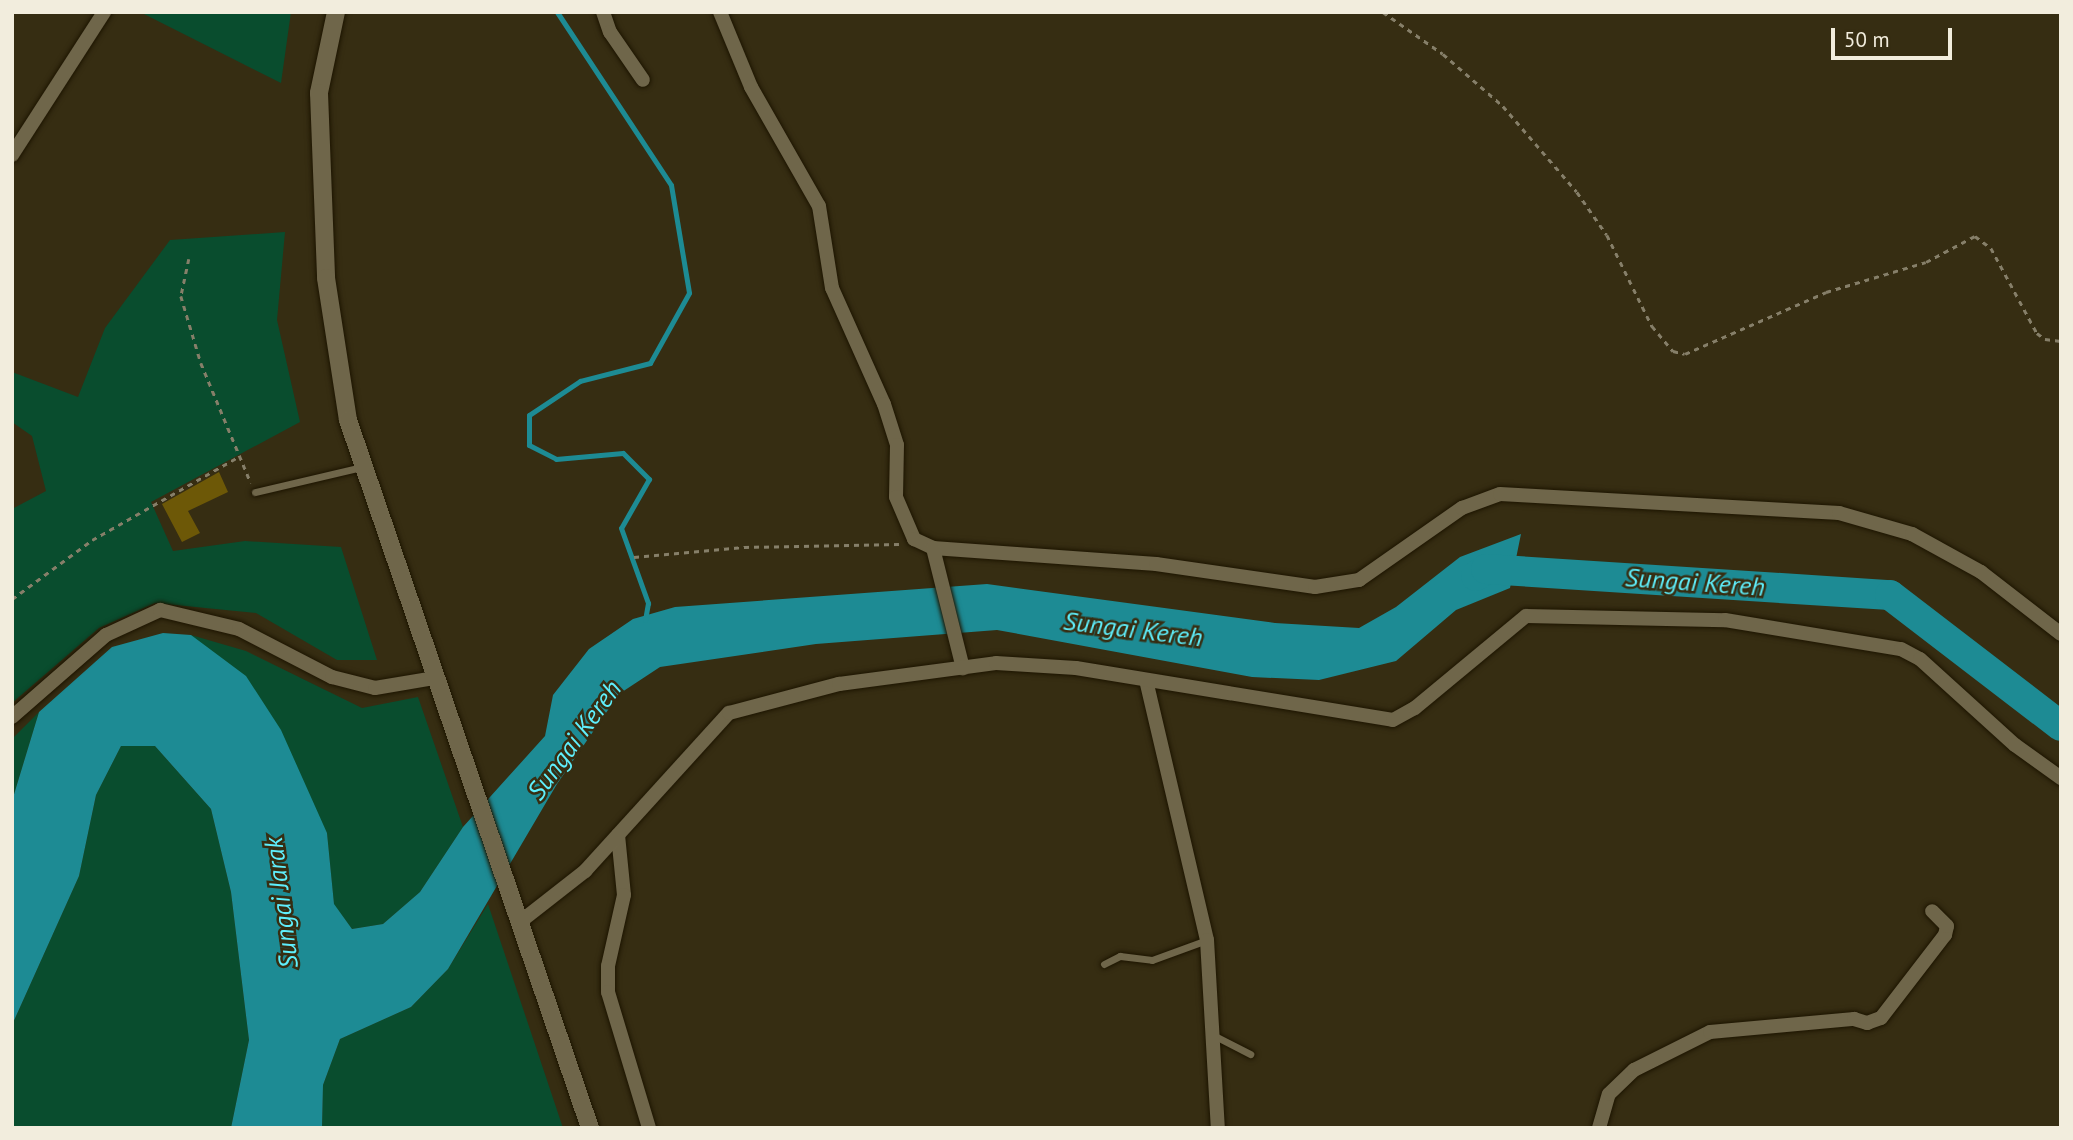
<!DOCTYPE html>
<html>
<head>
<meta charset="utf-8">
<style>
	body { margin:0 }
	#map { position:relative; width:2073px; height:1140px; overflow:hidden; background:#362d12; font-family:"PT Sans",sans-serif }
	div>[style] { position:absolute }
	.green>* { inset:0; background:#094d2e }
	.water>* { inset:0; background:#1d8b94 }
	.stream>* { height:5px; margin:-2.5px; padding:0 2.5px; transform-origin:2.5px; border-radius:2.5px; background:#1d8b94 }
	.river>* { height:30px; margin:-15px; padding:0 15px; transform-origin:15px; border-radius:15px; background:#1d8b94 }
	.building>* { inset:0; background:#6d5807 }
	.path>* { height:2.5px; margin-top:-1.25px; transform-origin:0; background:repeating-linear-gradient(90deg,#867f69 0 5px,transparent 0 10px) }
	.roads { filter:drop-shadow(0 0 2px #1d1500) drop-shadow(0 0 2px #1d1500) }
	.service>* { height:7px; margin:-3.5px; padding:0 3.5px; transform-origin:3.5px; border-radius:3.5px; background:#6f664a }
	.minor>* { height:14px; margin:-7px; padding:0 7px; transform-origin:7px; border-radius:7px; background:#6f664a }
	.tertiary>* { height:18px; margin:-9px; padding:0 9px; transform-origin:9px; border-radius:9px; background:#6f664a }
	span { translate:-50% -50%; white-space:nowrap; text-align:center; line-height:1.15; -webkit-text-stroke:5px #362d12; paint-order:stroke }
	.water-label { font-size:26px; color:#5feffc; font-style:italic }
	.frame { position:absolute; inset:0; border:14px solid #f2eddd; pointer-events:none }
	.scale { position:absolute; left:1831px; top:28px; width:121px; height:32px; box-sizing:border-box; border:4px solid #f2eddd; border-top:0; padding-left:9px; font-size:21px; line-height:24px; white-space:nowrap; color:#f2eddd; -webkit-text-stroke:5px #362d12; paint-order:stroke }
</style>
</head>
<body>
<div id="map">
	<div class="green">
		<div style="clip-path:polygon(140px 12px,291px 12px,281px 83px)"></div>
		<div style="clip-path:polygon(285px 232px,277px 320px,300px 422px,151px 502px,173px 551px,245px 541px,341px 547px,377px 660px,337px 660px,256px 613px,155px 603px,99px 628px,12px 703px,12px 509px,46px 491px,32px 436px,12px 422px,12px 372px,78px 397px,105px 328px,170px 240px)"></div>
		<div style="clip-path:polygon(191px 635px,246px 651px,362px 708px,418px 697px,463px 827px,420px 892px,383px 924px,352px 929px,334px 905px,327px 833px)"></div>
		<div style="clip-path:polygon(39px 712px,12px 801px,12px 739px)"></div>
		<div style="clip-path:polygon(121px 746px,155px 746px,211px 809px,231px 892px,249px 1040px,231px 1128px,12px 1128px,12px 1025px,79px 876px,96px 795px)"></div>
		<div style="clip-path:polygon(488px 904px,563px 1128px,322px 1128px,323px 1085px,340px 1039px,411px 1007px,448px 969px)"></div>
	</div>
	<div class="water">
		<div style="clip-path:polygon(1521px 534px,1510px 588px,1456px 610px,1396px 661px,1319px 680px,1252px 677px,997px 630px,816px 644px,660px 667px,619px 694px,557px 784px,448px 969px,411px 1007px,340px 1039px,323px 1085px,322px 1128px,231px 1128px,249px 1040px,231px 892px,211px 809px,155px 746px,121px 746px,96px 795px,79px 876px,12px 1025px,12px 801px,39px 712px,112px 647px,163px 633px,191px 635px,246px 676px,281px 730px,327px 833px,334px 904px,352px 929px,383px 924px,420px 892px,463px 827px,545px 736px,553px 695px,589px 649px,633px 619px,675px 607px,987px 584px,1275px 623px,1359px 628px,1396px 607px,1460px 557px)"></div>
	</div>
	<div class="stream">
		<div style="left:557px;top:12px;width:207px;rotate:56.6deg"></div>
		<div style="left:671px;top:185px;width:109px;rotate:80.5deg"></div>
		<div style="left:689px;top:293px;width:80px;rotate:119.1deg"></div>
		<div style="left:650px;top:363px;width:72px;rotate:165.6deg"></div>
		<div style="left:580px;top:381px;width:61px;rotate:146.3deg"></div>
		<div style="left:529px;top:415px;width:30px;rotate:90deg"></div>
		<div style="left:529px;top:445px;width:30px;rotate:27deg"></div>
		<div style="left:556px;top:459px;width:67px;rotate:-5.1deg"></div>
		<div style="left:623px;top:453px;width:37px;rotate:45deg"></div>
		<div style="left:649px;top:479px;width:56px;rotate:119.7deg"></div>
		<div style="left:621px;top:528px;width:80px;rotate:70.2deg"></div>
		<div style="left:648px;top:603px;width:17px;rotate:100deg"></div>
	</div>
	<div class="river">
		<div style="left:1476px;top:576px;width:12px;rotate:-35deg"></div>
		<div style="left:1486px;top:569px;width:405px;rotate:3.7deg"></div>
		<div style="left:1890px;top:595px;width:215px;rotate:37.5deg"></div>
	</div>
	<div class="building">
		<div style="clip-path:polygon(219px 472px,228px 492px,188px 511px,200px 533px,182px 542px,162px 504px)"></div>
	</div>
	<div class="path">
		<div style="left:1383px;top:12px;width:73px;rotate:35deg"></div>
		<div style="left:1443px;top:54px;width:79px;rotate:40.9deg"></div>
		<div style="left:1503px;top:106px;width:113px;rotate:49.3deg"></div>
		<div style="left:1577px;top:192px;width:52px;rotate:55.1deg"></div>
		<div style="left:1607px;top:235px;width:102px;rotate:63.7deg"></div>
		<div style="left:1652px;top:326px;width:33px;rotate:50deg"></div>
		<div style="left:1673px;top:351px;width:12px;rotate:14deg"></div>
		<div style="left:1685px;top:354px;width:154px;rotate:-23.7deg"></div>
		<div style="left:1826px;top:292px;width:104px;rotate:-16.7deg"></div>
		<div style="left:1926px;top:262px;width:55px;rotate:-28deg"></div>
		<div style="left:1975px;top:236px;width:20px;rotate:37deg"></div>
		<div style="left:1991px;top:248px;width:97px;rotate:61.6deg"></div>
		<div style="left:2037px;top:333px;width:10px;rotate:37deg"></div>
		<div style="left:2045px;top:339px;width:16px;rotate:7deg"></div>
		<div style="left:189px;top:259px;width:38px;rotate:102deg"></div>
		<div style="left:181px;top:296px;width:70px;rotate:73.4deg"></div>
		<div style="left:201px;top:363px;width:130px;rotate:67.4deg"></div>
		<div style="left:634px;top:557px;width:110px;rotate:-5.2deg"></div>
		<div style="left:744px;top:547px;width:155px;rotate:-1.1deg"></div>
		<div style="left:12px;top:599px;width:99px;rotate:-36.4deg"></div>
		<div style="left:92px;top:540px;width:170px;rotate:-29.6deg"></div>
	</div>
	<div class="roads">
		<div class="service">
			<div style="left:255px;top:492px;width:110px;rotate:-13.2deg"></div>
			<div style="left:1104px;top:964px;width:18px;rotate:-27deg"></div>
			<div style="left:1120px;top:956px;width:32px;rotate:7deg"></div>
			<div style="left:1152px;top:960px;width:59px;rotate:-20deg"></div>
			<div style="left:1213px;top:1035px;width:42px;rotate:27.2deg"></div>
		</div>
		<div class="minor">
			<div style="left:603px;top:12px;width:21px;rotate:71deg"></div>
			<div style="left:610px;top:32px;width:58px;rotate:55.5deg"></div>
			<div style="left:720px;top:12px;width:81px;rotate:67.5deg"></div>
			<div style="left:751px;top:87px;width:137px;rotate:60.3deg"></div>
			<div style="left:819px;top:206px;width:83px;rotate:81deg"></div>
			<div style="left:832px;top:288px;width:127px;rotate:65.9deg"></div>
			<div style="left:884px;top:404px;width:43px;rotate:72.4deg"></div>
			<div style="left:897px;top:445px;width:52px;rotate:91.1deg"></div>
			<div style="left:896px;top:497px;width:46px;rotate:66.8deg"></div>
			<div style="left:914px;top:539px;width:21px;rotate:25deg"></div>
			<div style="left:933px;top:548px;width:224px;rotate:4.1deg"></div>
			<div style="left:1156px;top:564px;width:161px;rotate:8.2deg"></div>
			<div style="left:1315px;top:587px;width:45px;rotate:-9deg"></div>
			<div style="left:1359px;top:580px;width:126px;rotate:-35deg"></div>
			<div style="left:1462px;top:508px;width:40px;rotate:-20.2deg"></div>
			<div style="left:1500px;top:494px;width:340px;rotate:3.2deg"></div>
			<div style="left:1839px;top:513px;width:76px;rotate:16deg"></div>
			<div style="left:1912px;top:534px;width:79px;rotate:28.8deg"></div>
			<div style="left:1981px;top:572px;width:101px;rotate:37.8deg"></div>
			<div style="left:12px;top:155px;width:170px;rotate:-57.2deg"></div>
			<div style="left:933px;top:548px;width:124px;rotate:76deg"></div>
			<div style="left:1146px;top:680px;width:267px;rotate:76.8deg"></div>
			<div style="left:1207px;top:940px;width:188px;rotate:86.7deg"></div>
			<div style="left:12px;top:717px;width:125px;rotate:-41.1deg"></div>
			<div style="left:106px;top:635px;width:60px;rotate:-24.8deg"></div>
			<div style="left:160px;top:610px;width:81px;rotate:13.5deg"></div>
			<div style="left:239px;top:629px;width:105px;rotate:27.3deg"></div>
			<div style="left:332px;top:677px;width:44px;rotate:14.3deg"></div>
			<div style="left:375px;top:688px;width:61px;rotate:-9.5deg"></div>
			<div style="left:618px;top:835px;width:60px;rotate:84.3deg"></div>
			<div style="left:624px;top:895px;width:73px;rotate:102.7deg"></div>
			<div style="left:608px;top:966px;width:26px;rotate:90deg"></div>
			<div style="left:608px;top:992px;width:142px;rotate:73.2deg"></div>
			<div style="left:520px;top:922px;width:83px;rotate:-38.1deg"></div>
			<div style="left:585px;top:871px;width:214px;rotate:-47.7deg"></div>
			<div style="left:729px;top:713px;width:114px;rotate:-14.8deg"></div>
			<div style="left:839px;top:684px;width:158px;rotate:-7.6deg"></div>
			<div style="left:996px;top:663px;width:80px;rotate:3.6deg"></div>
			<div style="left:1076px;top:668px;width:321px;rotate:9.3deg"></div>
			<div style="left:1393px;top:720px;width:25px;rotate:-29deg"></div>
			<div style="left:1415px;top:708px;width:144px;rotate:-39.7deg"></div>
			<div style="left:1526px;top:616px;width:199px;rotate:1.2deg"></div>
			<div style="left:1725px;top:620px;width:178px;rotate:9.4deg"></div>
			<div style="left:1901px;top:649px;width:21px;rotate:28deg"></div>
			<div style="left:1920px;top:659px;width:128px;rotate:42.2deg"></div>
			<div style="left:2015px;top:745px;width:57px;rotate:35.7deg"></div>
			<div style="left:1599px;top:1128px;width:35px;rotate:-74deg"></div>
			<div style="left:1609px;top:1094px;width:35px;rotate:-44deg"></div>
			<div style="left:1634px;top:1070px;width:85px;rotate:-26.6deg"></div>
			<div style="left:1710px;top:1032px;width:145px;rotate:-5.2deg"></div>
			<div style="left:1854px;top:1019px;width:14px;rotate:17deg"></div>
			<div style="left:1867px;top:1023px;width:15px;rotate:-20deg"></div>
			<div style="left:1881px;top:1018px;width:105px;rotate:-52.4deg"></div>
			<div style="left:1945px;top:935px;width:9px;rotate:-77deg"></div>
			<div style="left:1947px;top:926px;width:21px;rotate:-135deg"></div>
		</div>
		<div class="tertiary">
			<div style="left:336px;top:12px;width:83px;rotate:101.9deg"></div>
			<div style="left:319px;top:93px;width:185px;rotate:87.8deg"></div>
			<div style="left:326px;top:278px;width:144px;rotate:81.2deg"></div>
			<div style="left:348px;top:420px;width:748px;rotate:71.13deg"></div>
		</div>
	</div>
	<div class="water-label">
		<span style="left:1695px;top:582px;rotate:4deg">Sungai Kereh</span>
		<span style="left:1133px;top:629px;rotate:7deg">Sungai Kereh</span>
		<span style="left:574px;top:740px;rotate:-54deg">Sungai Kereh</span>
		<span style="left:281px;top:903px;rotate:-97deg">Sungai Jarak</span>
	</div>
	<div class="frame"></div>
	<div class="scale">50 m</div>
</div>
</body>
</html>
